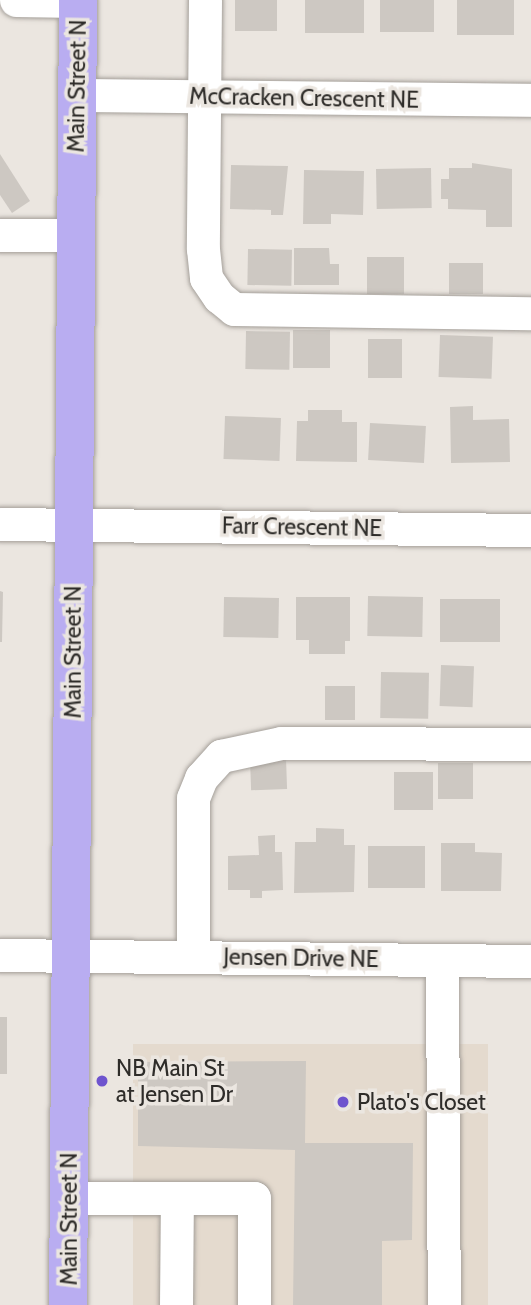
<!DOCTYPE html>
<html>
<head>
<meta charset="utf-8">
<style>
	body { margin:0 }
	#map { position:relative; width:531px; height:1305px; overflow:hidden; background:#ebe6e0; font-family:Cabin,sans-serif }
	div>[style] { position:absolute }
	.built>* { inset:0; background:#e4dace; transform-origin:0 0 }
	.building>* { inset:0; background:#cdc8c2; transform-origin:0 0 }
	.roads { filter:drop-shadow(0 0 2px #a49f99) drop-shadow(0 0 2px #a49f99) }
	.minor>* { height:33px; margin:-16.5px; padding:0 16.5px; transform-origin:16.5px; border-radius:16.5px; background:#fff }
	.major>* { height:38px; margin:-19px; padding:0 19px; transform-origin:19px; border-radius:19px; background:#b9adf1 }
	.dots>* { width:19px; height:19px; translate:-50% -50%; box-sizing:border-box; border:4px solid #ebe6e0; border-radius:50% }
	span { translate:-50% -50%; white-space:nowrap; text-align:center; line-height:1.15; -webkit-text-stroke:7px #ebe6e0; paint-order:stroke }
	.street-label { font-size:23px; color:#2e2c29 }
	.poi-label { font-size:23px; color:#2e2c29 }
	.left { translate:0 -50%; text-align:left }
</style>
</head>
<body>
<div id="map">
	<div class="built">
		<div style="left:133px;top:1044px;width:355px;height:261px"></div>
	</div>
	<div class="building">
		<div style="left:235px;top:0;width:42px;height:31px"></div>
		<div style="left:305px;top:0;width:59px;height:33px"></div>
		<div style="left:380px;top:0;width:54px;height:32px"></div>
		<div style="left:457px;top:0;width:57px;height:35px"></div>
		<div style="clip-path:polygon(0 154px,30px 201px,12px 213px,0 195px)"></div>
		<div style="clip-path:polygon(472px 163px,512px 169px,512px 227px,486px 227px,486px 210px,448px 209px,448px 199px,441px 199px,441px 179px,449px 179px,449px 168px,472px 168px)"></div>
		<div style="clip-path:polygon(231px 165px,288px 166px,283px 215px,271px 215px,271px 210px,230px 209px)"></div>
		<div style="left:431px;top:168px;width:40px;height:55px;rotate:89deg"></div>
		<div style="clip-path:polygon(304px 170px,364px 171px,363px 215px,331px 214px,331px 224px,303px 224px)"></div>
		<div style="clip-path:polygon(294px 248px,329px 248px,330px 264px,339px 264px,339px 285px,294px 285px)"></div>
		<div style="left:248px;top:249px;width:44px;height:36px;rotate:1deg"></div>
		<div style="left:367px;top:257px;width:37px;height:37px"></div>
		<div style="left:449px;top:263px;width:34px;height:31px"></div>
		<div style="left:293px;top:330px;width:37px;height:38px"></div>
		<div style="left:246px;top:331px;width:44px;height:38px;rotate:1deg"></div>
		<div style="left:440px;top:335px;width:53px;height:42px;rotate:2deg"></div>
		<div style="left:368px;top:339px;width:34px;height:39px"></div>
		<div style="clip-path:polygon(473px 406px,473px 420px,509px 419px,510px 462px,451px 463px,450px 407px)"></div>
		<div style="clip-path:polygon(308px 410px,342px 410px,342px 422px,357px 422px,357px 462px,296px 461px,297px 421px,308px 421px)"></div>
		<div style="left:225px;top:416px;width:56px;height:43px;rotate:2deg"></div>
		<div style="left:370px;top:423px;width:56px;height:37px;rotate:3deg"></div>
		<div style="clip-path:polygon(0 591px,3px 592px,2px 642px,0 642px)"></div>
		<div style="left:368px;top:596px;width:55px;height:40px;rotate:1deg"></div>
		<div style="left:224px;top:597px;width:55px;height:40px;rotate:1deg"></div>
		<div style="clip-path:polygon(296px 597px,350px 597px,350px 641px,345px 641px,345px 654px,309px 654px,309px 640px,296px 640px)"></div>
		<div style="left:500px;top:599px;width:43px;height:60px;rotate:90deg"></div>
		<div style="left:441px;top:665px;width:33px;height:41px;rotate:2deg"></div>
		<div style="left:381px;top:672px;width:48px;height:46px;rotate:1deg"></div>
		<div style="left:325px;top:686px;width:30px;height:34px"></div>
		<div style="left:286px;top:758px;width:31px;height:36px;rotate:88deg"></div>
		<div style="left:438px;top:763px;width:35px;height:36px"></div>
		<div style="left:394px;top:772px;width:39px;height:38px"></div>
		<div style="clip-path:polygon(316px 828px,344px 829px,344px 845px,355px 845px,354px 892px,294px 893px,295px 842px,316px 842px)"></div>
		<div style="clip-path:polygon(275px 835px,275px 852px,282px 852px,283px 890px,262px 891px,262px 898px,250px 898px,250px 890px,228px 890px,228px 856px,259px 855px,258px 836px)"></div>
		<div style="clip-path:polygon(441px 843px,475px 843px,475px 852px,502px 853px,501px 891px,441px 891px)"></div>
		<div style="left:368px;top:846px;width:57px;height:42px"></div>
		<div style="left:0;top:1017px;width:7px;height:57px"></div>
		<div style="clip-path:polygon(306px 1061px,305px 1143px,413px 1143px,412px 1240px,382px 1241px,382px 1305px,293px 1305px,295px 1150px,138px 1146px,138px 1062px)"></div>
	</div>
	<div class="roads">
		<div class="minor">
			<div style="left:16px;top:0;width:62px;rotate:0.9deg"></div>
			<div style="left:205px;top:0;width:249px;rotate:90.5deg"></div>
			<div style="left:203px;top:249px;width:29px;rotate:84deg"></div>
			<div style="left:206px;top:278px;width:23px;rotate:56deg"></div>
			<div style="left:219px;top:297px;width:19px;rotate:39deg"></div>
			<div style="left:234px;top:309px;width:297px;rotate:0.8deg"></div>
			<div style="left:77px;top:95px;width:454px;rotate:0.6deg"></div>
			<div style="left:0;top:235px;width:75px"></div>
			<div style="left:0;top:524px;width:531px;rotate:0.65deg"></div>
			<div style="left:0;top:955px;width:531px;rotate:0.65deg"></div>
			<div style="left:193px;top:957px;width:159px;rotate:-90deg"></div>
			<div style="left:193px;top:798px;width:22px;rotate:-68deg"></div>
			<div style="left:201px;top:778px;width:30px;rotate:-48deg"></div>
			<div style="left:221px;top:756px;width:61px;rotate:-12.2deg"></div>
			<div style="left:281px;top:743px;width:250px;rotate:0.2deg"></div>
			<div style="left:442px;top:960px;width:345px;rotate:89.7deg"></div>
			<div style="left:69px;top:1198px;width:185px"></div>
			<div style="left:254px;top:1198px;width:107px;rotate:90deg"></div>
			<div style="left:176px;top:1305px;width:107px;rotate:-89.5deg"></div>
		</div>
		<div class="major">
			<div style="left:68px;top:1305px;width:1305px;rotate:-89.56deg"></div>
		</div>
	</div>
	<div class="dots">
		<div style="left:102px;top:1081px;background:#6e54ce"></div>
		<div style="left:343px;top:1102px;background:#6e54ce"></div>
	</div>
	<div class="street-label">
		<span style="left:77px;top:86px;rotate:-89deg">Main Street N</span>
		<span style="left:304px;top:98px;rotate:1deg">McCracken Crescent NE</span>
		<span style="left:302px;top:527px;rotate:1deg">Farr Crescent NE</span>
		<span style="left:73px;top:652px;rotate:-90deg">Main Street N</span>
		<span style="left:301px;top:958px;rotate:1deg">Jensen Drive NE</span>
		<span style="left:69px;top:1219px;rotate:-90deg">Main Street N</span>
	</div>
	<div class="poi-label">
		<span class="left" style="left:116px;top:1081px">NB Main St<br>at Jensen Dr</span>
		<span class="left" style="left:357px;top:1102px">Plato's Closet</span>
	</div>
</div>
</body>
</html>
